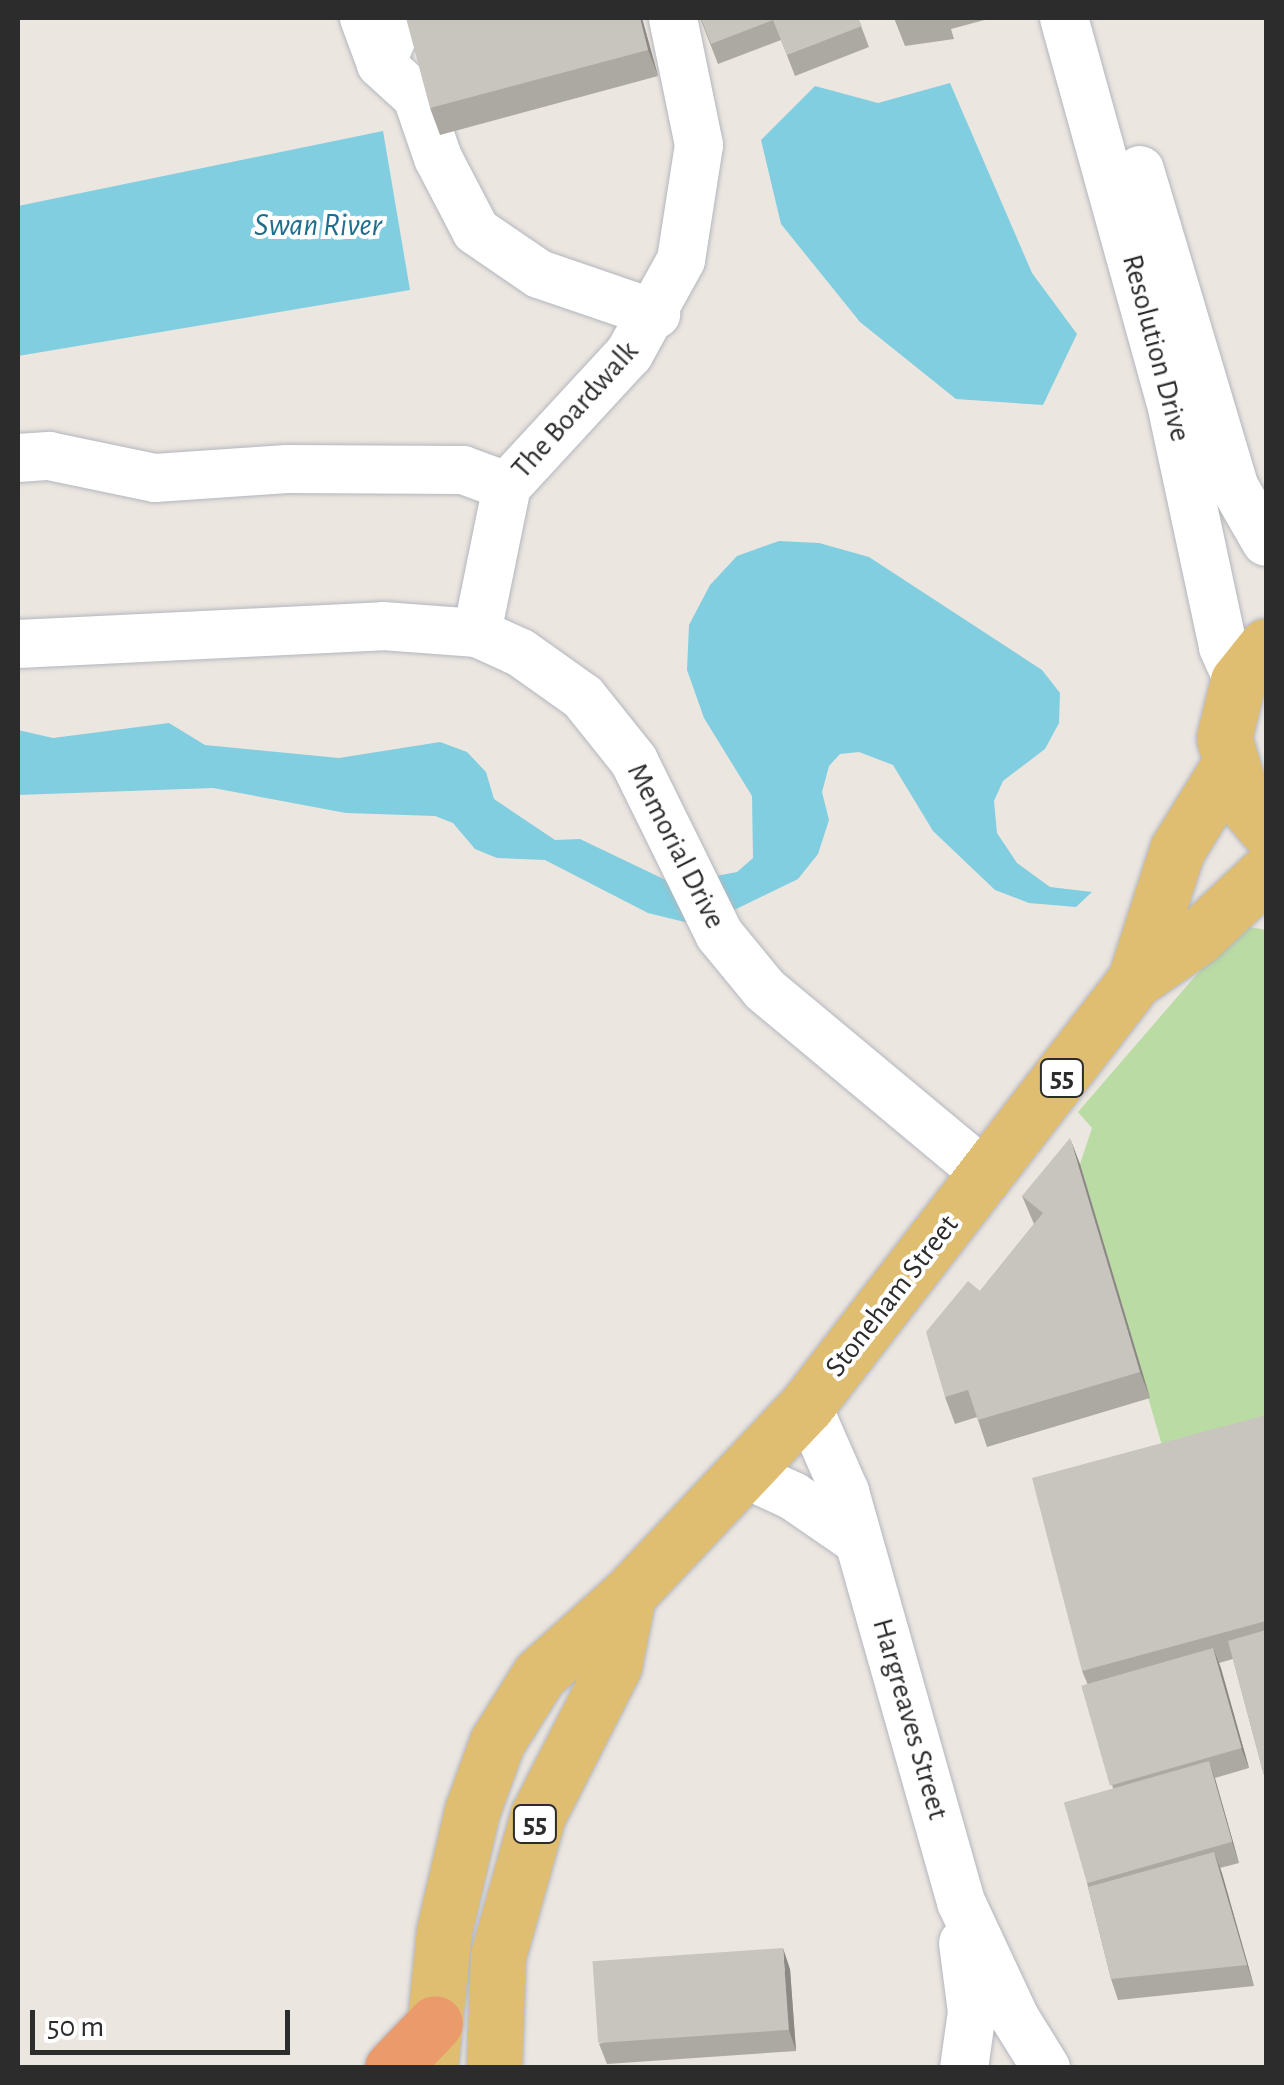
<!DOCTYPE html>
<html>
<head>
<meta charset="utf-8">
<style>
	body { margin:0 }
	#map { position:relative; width:1284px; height:2085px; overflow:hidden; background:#ece6e0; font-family:"Alegreya Sans",sans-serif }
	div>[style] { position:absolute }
	.green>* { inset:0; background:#badba3 }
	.water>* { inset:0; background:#80cee0 }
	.roads { filter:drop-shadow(0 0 2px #b3b6be) drop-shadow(0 0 2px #b3b6be) }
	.minor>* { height:48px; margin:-24px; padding:0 24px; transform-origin:24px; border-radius:24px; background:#fff }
	.major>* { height:55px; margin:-27.5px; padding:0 27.5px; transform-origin:27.5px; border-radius:27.5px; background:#e0be71 }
	.highway>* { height:55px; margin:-27.5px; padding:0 27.5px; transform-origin:27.5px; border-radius:27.5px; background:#eb9a6c }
	.wall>* { inset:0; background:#aca9a3 }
	.shaded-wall>* { inset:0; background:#8c8985 }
	.building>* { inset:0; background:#c8c4be; transform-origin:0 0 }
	span { translate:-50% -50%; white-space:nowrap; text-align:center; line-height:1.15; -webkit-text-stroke:8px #fff; paint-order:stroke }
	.shield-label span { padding:2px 8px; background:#fff; border:2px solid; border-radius:8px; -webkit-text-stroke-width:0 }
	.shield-label { font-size:28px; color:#2c2c2c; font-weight:700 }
	.street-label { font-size:30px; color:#2c2c2c }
	.water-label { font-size:32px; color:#1e6f8e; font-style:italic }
	.frame { position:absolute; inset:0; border:20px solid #2c2c2c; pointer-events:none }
	.scale { position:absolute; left:30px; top:2010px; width:260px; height:45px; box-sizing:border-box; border:5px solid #2c2c2c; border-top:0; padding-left:12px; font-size:30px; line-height:35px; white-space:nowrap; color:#2c2c2c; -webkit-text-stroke:8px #fff; paint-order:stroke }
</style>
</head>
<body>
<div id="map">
	<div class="green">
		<div style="clip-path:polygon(1250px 927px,1266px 930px,1266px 1438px,1168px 1466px,1080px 1164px,1092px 1128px,1078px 1112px,1229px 937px)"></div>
	</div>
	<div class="water">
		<div style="clip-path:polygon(950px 83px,1032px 273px,1077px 334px,1043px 405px,956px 399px,860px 322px,781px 224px,761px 140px,815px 86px,878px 103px)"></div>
		<div style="clip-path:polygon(383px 131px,410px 290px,18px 356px,18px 206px)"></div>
		<div style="clip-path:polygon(779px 541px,819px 543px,869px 557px,1042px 670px,1060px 693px,1059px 723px,1045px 749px,1003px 781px,994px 801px,997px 833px,1017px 863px,1050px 887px,1092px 892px,1076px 907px,1029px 903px,995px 890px,933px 831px,893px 765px,859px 752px,840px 754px,829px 766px,822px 792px,829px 820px,818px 854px,798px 879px,701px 926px,648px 913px,545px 860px,497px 858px,475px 849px,453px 823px,435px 816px,346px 813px,213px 788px,18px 795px,18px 730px,53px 738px,169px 723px,205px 745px,339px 758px,440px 742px,467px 752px,486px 772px,494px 799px,555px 840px,580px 839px,674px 884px,737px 872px,753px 858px,752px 796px,704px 718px,687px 670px,689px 625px,710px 585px,737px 556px)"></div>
	</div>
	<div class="roads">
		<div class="minor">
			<div style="left:364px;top:18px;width:49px;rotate:69.7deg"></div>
			<div style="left:381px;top:64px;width:49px;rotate:42.5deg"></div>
			<div style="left:417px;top:97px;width:65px;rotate:71deg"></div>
			<div style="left:438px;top:158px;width:82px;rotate:62.5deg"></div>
			<div style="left:476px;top:231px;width:76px;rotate:34.3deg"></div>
			<div style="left:539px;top:274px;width:124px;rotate:18.9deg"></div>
			<div style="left:1064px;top:18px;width:395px;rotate:74.5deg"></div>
			<div style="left:1170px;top:399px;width:254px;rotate:77.9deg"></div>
			<div style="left:1223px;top:647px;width:37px;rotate:66deg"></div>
			<div style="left:381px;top:64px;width:38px;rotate:-67deg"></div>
			<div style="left:396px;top:29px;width:22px;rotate:-30deg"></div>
			<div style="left:1140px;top:170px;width:332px;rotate:73.4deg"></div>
			<div style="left:1235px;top:488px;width:62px;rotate:60.1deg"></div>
			<div style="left:18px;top:458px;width:31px;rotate:-4deg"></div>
			<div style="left:49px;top:456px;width:108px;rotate:11.7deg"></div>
			<div style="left:155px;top:478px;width:132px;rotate:-3.9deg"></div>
			<div style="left:287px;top:469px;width:176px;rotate:0.3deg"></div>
			<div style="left:463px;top:470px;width:47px;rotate:20deg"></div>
			<div style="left:477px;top:633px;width:150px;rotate:-78.5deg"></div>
			<div style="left:507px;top:486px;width:180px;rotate:-47.3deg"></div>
			<div style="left:629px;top:354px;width:107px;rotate:-61deg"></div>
			<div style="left:681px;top:260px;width:116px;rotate:-81.1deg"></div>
			<div style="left:699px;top:145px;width:130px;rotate:-101.6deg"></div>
			<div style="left:18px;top:644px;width:365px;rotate:-2.8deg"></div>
			<div style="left:383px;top:626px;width:94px;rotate:4.3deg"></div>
			<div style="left:477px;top:633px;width:48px;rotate:24.4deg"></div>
			<div style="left:521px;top:653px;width:76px;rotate:35.4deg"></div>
			<div style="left:583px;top:697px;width:82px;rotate:51.4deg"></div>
			<div style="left:634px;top:761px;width:193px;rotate:63.8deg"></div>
			<div style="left:719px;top:934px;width:72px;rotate:50.6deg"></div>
			<div style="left:765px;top:990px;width:290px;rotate:39.8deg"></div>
			<div style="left:807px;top:1405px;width:95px;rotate:66.4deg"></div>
			<div style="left:845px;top:1492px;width:426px;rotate:74.2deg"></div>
			<div style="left:961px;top:1902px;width:128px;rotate:65deg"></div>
			<div style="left:1015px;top:2018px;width:59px;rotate:58.2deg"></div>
			<div style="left:743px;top:1473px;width:55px;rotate:24.7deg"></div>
			<div style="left:793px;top:1496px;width:74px;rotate:34.5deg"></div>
			<div style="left:963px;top:1943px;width:70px;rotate:82.6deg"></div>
			<div style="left:972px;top:2012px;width:57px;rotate:98.1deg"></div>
		</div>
		<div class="major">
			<div style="left:1266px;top:646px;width:45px;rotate:128.7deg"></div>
			<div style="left:1238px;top:681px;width:59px;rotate:103.8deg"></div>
			<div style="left:1224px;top:738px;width:66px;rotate:73.2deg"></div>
			<div style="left:1243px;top:801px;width:35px;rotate:50deg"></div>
			<div style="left:1135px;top:980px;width:137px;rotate:-72.1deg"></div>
			<div style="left:1177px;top:850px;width:97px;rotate:-58.4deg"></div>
			<div style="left:430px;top:2068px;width:138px;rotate:-84.2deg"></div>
			<div style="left:444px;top:1931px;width:123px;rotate:-76.9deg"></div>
			<div style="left:472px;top:1811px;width:73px;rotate:-70.1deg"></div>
			<div style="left:497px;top:1742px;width:79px;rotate:-57.9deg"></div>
			<div style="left:539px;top:1675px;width:120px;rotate:-42deg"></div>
			<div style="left:628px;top:1595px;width:261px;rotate:-46.7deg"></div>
			<div style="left:807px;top:1405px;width:537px;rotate:-52.34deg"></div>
			<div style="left:1135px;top:980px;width:76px;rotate:-34.3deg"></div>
			<div style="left:1198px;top:937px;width:93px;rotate:-43.3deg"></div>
			<div style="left:494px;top:2068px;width:112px;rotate:-88deg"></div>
			<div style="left:498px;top:1956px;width:147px;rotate:-74.2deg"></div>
			<div style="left:538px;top:1815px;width:167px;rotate:-63deg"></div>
			<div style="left:614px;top:1666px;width:72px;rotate:-78.8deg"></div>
		</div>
		<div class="highway">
			<div style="left:392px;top:2068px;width:62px;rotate:-46.3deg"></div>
		</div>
	</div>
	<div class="wall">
		<div style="clip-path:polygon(642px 18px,658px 76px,440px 135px,430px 108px)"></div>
		<div style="clip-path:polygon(700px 18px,858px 18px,869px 47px,795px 76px,781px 40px,718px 64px)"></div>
		<div style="clip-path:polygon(894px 18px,992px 18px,951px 29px,954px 39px,905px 46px)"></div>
		<div style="clip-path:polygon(1080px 1164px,1150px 1398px,987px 1447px,977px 1417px,955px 1424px,945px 1397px,980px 1291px,1034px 1224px,1022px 1196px)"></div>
		<div style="clip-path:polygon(1266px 1415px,1266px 1783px,1233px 1659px,1219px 1663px,1249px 1768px,1215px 1778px,1239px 1863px,1220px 1868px,1254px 1986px,1118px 2000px,1111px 1979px,1087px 1883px,1113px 1788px,1082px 1687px,1088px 1685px,1082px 1671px)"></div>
		<div style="clip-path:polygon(790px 1969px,796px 2051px,607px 2064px,599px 2044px)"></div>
	</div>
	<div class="shaded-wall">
		<div style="clip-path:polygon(640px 18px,642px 18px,658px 76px,648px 50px)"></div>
		<div style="clip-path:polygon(1070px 1138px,1080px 1164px,1150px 1398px,1140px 1372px)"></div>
		<div style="clip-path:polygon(1213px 1648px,1221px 1668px,1249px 1768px,1241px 1748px)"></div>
		<div style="clip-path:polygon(1209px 1761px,1216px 1782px,1239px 1863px,1232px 1842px)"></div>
		<div style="clip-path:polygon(1214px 1852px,1222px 1873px,1254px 1986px,1247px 1965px)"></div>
		<div style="clip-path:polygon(783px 1948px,790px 1969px,796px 2051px,789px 2030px)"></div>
	</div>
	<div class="building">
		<div style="clip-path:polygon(406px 18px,640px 18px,648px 50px,430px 108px)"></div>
		<div style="clip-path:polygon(701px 18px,858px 18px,862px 26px,787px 55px,773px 20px,711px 44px)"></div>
		<div style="clip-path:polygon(1070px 1138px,1140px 1372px,978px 1420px,968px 1390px,945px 1397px,926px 1332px,968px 1281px,980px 1291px,1043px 1213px,1022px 1196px)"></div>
		<div style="clip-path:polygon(1266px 1415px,1266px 1621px,1082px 1671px,1032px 1478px)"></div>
		<div style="clip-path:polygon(1266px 1630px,1266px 1783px,1228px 1641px)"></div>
		<div style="left:1213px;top:1648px;width:104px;height:137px;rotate:74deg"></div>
		<div style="left:1209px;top:1761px;width:84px;height:151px;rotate:74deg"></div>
		<div style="clip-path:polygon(1214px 1852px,1247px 1965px,1111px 1979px,1088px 1887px)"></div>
		<div style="left:783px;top:1948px;width:82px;height:191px;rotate:86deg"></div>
	</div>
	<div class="shield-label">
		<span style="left:1062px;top:1078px">55</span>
		<span style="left:535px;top:1824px">55</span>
	</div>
	<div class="street-label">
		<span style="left:1156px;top:348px;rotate:75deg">Resolution Drive</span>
		<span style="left:575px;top:410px;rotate:-48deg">The Boardwalk</span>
		<span style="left:676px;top:846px;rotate:63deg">Memorial Drive</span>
		<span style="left:892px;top:1296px;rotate:-52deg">Stoneham Street</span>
		<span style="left:910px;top:1719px;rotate:74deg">Hargreaves Street</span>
	</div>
	<div class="water-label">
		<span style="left:318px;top:225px">Swan River</span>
	</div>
	<div class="frame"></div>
	<div class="scale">50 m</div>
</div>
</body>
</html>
